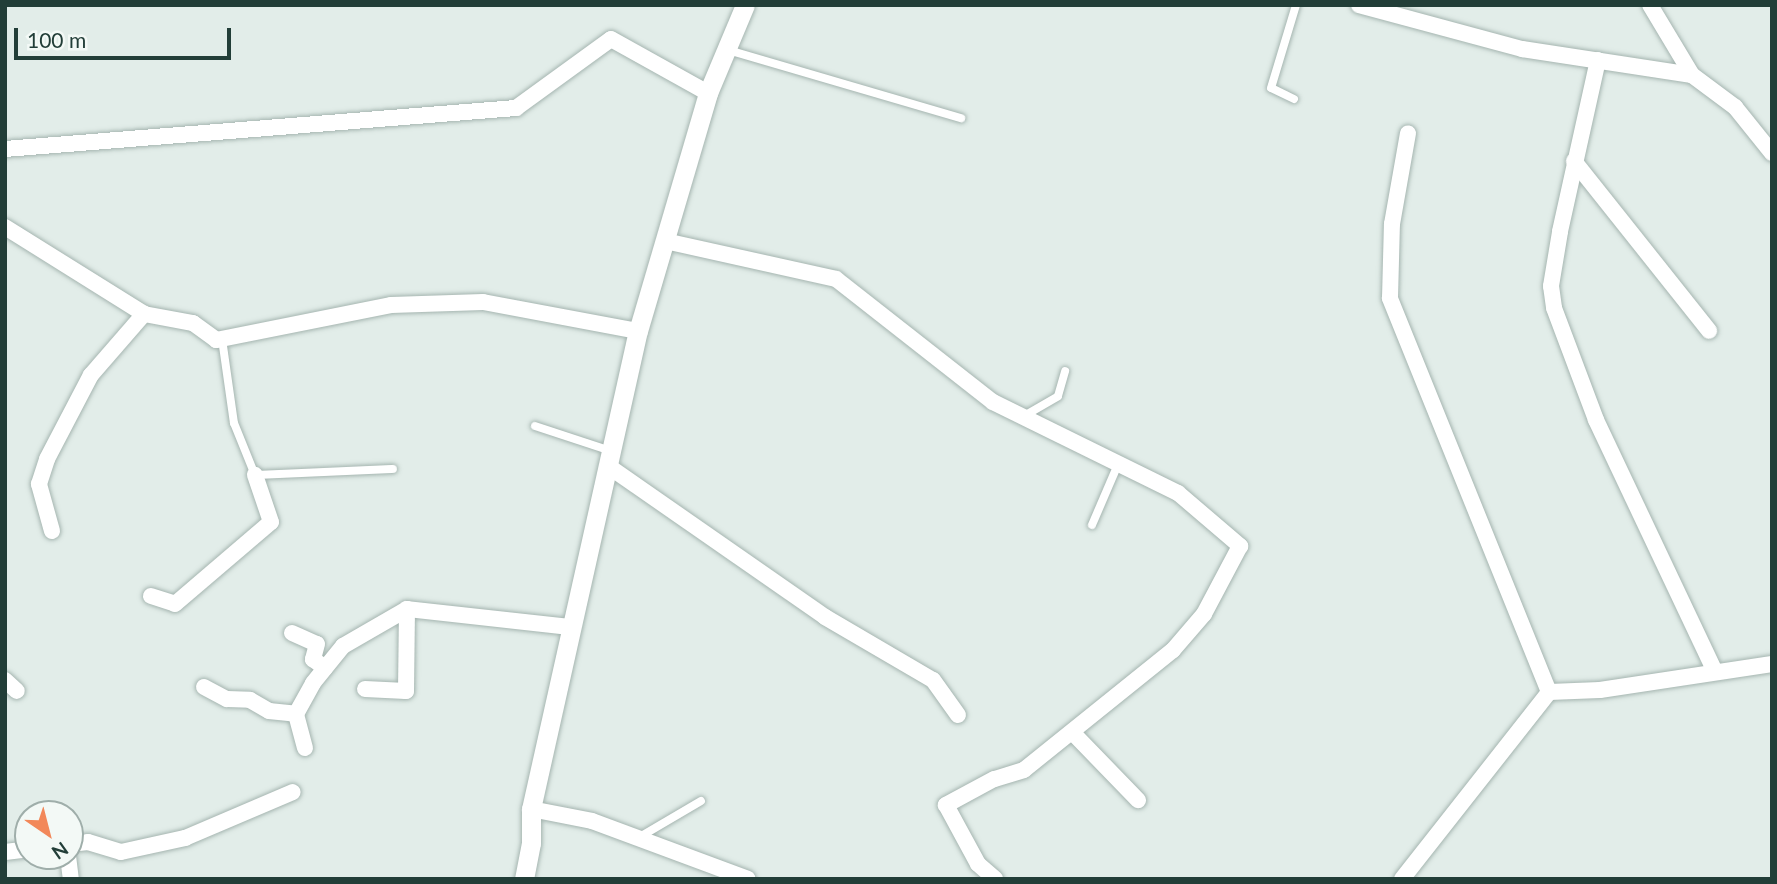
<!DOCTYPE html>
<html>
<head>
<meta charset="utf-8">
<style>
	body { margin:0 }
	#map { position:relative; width:1777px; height:884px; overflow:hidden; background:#e2ede9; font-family:Lato,sans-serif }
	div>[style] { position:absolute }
	.roads { filter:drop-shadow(0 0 2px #a5b5b0) drop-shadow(0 0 2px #a5b5b0) }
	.service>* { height:8px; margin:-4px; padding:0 4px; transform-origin:4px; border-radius:4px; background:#fff }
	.minor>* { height:16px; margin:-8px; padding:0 8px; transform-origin:8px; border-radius:8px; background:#fff }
	.tertiary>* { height:19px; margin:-9.5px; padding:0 9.5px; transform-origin:9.5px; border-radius:9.5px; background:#fff }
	span { translate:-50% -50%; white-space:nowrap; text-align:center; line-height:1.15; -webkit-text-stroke:7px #f3f9f6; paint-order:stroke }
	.frame { position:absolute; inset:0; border:7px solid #223e38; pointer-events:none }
	.north { position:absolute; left:14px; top:800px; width:70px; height:70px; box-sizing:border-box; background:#f3f9f6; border:2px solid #9faeaa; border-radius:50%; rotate:145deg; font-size:19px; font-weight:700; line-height:28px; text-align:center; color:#223e38 }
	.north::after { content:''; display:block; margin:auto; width:24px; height:32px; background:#f2885a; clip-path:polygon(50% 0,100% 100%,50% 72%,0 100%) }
	.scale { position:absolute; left:14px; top:28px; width:217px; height:32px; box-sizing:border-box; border:4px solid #223e38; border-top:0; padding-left:9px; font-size:21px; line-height:24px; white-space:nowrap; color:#223e38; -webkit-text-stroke:5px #f3f9f6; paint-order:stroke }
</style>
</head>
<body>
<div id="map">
	<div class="roads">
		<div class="service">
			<div style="left:728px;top:50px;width:243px;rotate:16.3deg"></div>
			<div style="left:1294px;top:99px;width:25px;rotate:-154deg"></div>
			<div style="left:1271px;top:88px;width:87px;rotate:-73.2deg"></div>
			<div style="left:222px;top:339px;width:85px;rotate:81.9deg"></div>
			<div style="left:234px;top:423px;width:56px;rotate:68deg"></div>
			<div style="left:255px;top:475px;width:138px;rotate:-2.5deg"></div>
			<div style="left:1024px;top:416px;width:39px;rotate:-30deg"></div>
			<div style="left:1058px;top:396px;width:26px;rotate:-74deg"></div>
			<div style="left:535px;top:426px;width:80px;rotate:18.2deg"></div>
			<div style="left:1092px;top:525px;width:69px;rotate:-66.8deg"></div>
			<div style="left:638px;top:838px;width:73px;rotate:-30.4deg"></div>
		</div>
		<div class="minor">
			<div style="left:1359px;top:5px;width:169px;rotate:15.1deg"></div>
			<div style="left:1522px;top:49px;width:172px;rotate:8.7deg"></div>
			<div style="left:1650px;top:5px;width:82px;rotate:59deg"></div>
			<div style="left:1692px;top:75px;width:54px;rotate:36.7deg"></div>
			<div style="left:1735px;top:107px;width:59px;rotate:51.2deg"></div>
			<div style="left:1598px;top:60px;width:176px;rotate:102.5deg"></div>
			<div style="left:1560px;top:232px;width:55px;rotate:99.5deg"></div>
			<div style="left:1551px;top:286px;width:22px;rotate:82deg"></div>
			<div style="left:1554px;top:308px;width:120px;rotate:69.4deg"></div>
			<div style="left:1596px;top:420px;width:276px;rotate:64.7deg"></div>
			<div style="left:5px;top:149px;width:513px;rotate:-4.59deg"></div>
			<div style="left:516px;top:108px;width:117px;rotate:-36deg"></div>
			<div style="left:611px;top:39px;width:111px;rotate:29.1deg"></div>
			<div style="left:1574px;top:161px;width:217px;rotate:51.5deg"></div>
			<div style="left:5px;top:227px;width:164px;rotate:32deg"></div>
			<div style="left:144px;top:314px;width:50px;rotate:10.4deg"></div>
			<div style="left:193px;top:323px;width:29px;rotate:36deg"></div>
			<div style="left:216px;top:340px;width:178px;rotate:-11.3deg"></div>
			<div style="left:391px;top:305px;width:92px;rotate:-1.9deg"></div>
			<div style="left:483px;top:302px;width:158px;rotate:10.6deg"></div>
			<div style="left:665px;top:241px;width:175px;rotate:12.5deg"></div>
			<div style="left:836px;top:279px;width:199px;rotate:38.1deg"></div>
			<div style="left:993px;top:402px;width:206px;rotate:26.2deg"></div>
			<div style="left:1178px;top:493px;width:82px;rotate:40.5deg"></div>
			<div style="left:1240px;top:546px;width:77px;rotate:117.9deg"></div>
			<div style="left:1204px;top:614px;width:48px;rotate:130.7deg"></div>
			<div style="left:1173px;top:650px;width:191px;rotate:141.2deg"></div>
			<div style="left:1024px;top:770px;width:31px;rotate:163deg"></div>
			<div style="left:994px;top:779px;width:55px;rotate:151.6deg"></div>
			<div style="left:946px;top:805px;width:67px;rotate:61.5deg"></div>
			<div style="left:978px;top:864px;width:23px;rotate:41deg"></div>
			<div style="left:608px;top:466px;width:264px;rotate:34.8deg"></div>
			<div style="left:825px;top:617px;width:125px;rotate:30.3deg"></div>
			<div style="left:933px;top:680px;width:43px;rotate:54.5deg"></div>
			<div style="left:52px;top:531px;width:49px;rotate:-105.5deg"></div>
			<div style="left:39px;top:484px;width:26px;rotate:-72deg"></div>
			<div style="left:47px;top:459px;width:95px;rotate:-62.4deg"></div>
			<div style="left:91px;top:375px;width:81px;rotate:-49deg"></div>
			<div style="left:151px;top:596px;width:25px;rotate:18deg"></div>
			<div style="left:175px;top:604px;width:126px;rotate:-40.5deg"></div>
			<div style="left:271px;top:522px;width:50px;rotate:-108.8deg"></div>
			<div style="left:292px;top:633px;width:27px;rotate:24deg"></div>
			<div style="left:317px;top:644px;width:16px;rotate:105deg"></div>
			<div style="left:313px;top:659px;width:15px;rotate:37deg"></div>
			<div style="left:5px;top:680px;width:16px;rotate:43deg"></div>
			<div style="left:204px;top:687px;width:26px;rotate:28deg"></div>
			<div style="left:227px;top:699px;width:23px;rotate:2deg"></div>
			<div style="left:250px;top:700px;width:22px;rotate:30deg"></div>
			<div style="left:269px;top:711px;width:27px;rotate:6deg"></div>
			<div style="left:365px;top:689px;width:41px;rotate:2.8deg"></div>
			<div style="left:406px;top:691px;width:82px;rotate:-89.3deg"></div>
			<div style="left:1549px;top:692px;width:51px;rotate:-2.2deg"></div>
			<div style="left:1600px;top:690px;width:174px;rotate:-8.6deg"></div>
			<div style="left:1072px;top:732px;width:95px;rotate:45.9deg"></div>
			<div style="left:305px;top:748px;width:35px;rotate:-105deg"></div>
			<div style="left:296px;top:714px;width:35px;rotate:-61deg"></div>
			<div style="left:313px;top:683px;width:48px;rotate:-51deg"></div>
			<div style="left:343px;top:646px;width:74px;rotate:-30deg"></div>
			<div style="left:407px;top:609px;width:165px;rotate:6.3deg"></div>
			<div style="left:531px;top:809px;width:62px;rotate:11.1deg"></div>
			<div style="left:592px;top:821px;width:166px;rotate:20.4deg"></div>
			<div style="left:70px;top:844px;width:18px;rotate:-6deg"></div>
			<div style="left:88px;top:842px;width:34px;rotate:17deg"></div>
			<div style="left:121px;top:852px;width:66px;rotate:-12.3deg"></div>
			<div style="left:185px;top:838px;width:117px;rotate:-23.1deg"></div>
			<div style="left:5px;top:852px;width:23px;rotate:-7deg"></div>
			<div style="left:68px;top:856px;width:23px;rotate:83deg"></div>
			<div style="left:1402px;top:879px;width:238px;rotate:-51.8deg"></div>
			<div style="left:1549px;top:692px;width:425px;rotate:-112deg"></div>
			<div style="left:1390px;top:298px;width:74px;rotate:-88.5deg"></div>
			<div style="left:1392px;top:224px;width:92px;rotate:-80deg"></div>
		</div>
		<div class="tertiary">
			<div style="left:524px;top:879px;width:37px;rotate:-79deg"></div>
			<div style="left:531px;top:843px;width:34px;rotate:-90deg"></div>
			<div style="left:531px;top:809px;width:490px;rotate:-77.4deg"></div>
			<div style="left:638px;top:331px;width:248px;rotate:-73.6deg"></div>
			<div style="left:708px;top:93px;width:95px;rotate:-67.2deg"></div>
		</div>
	</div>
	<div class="frame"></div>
	<div class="north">N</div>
	<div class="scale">100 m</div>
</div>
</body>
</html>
